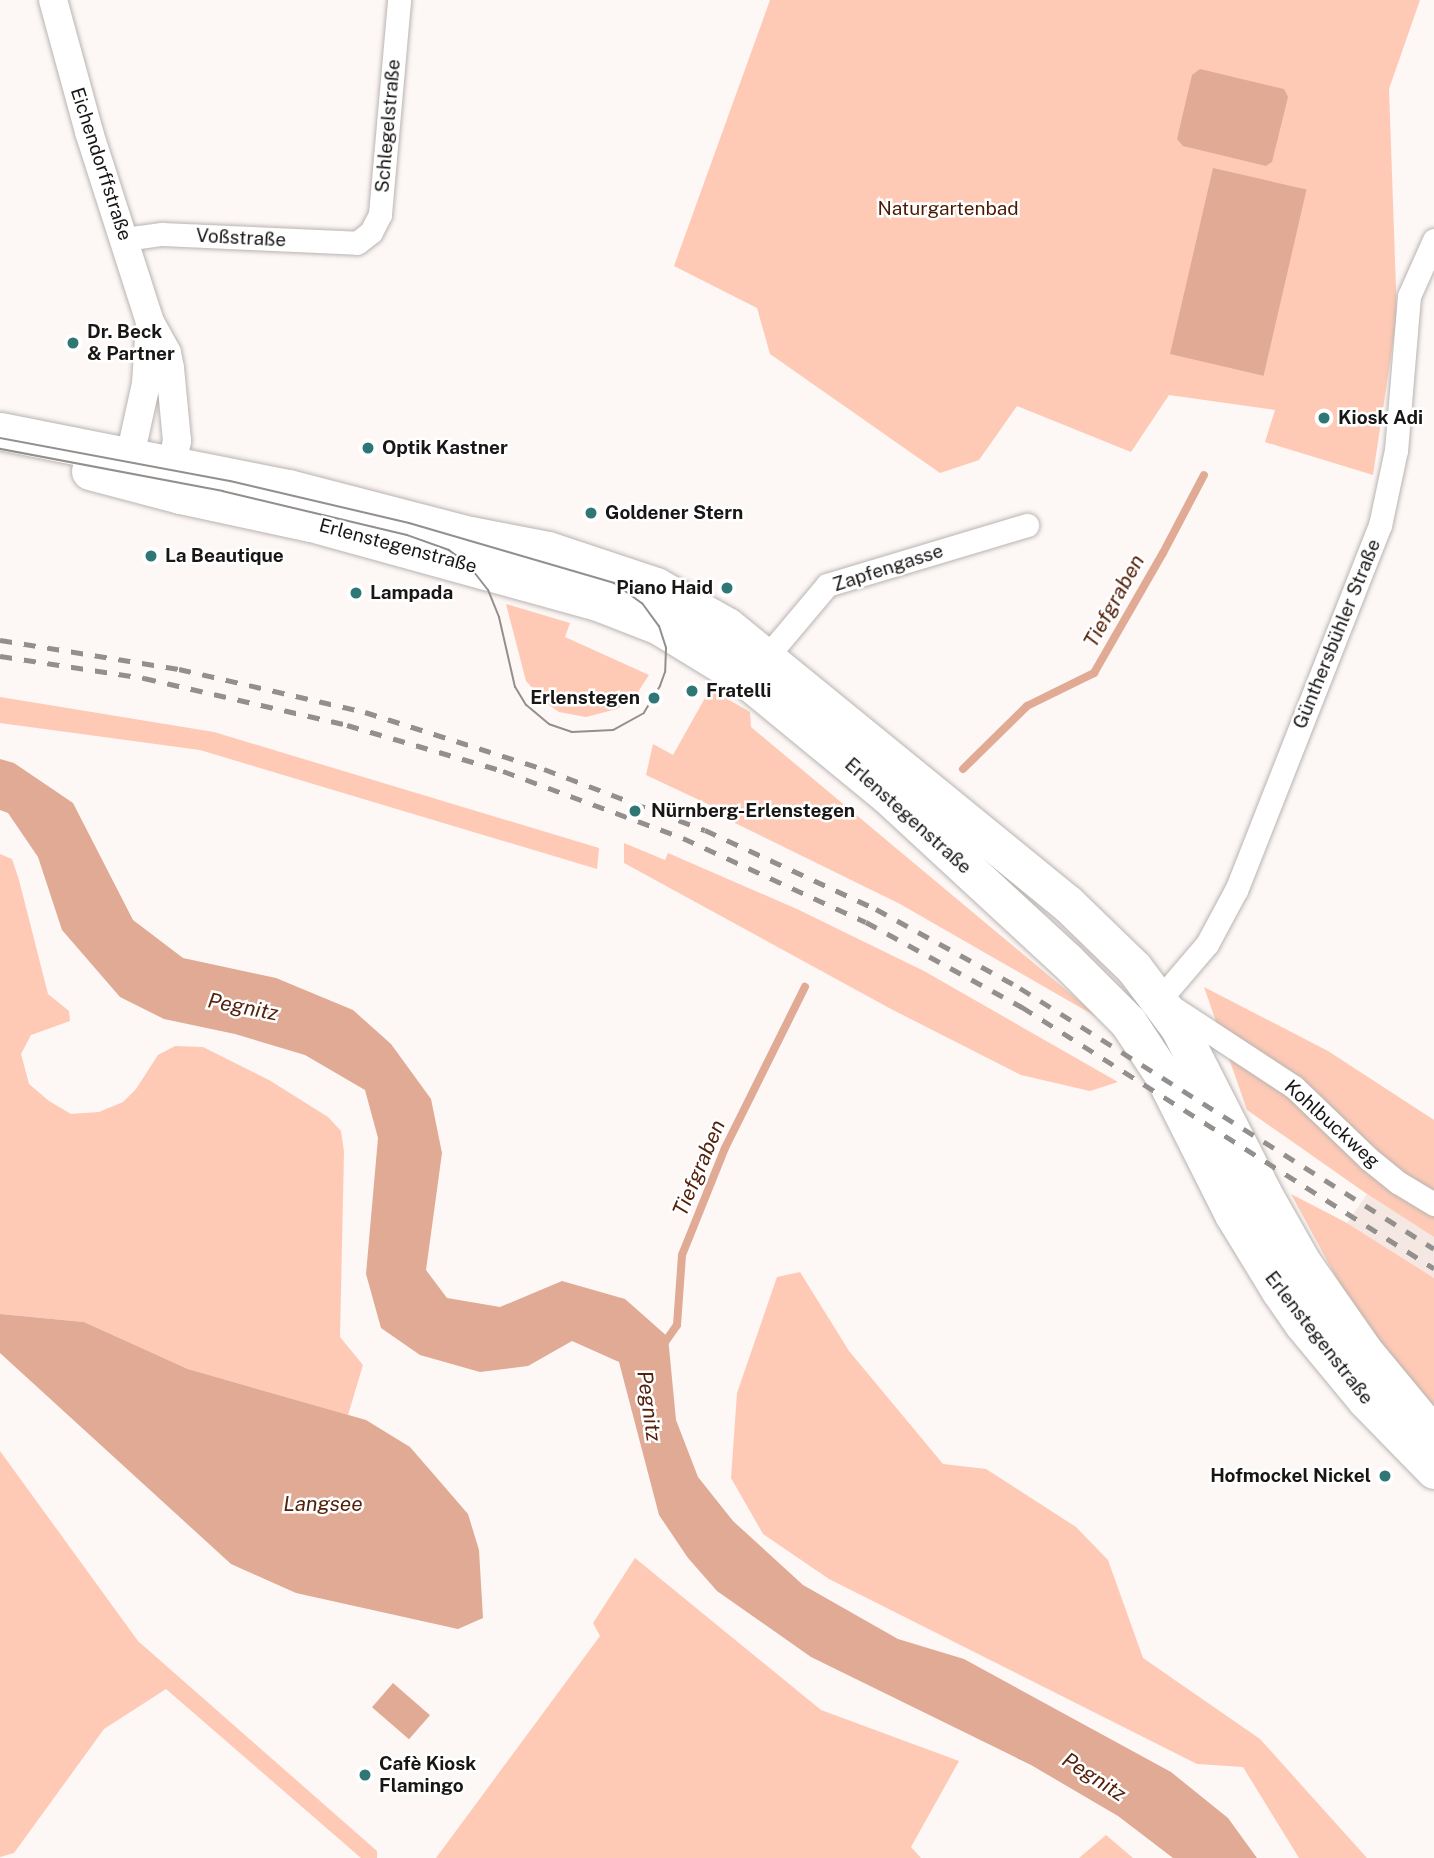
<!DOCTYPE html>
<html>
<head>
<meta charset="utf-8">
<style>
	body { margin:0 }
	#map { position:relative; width:1434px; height:1858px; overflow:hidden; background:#fdf7f5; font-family:"Public Sans",sans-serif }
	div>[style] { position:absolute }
	.built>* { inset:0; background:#f5e7e2 }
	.green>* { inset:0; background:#fecab6 }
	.water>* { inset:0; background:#e0aa95; transform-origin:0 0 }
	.stream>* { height:8px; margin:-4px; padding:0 4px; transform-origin:4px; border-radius:4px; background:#e0aa95 }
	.roads { filter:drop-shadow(0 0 2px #b9b4b1) drop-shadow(0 0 2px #b9b4b1) }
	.minor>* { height:23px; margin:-11.5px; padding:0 11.5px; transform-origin:11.5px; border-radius:11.5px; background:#fff }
	.tertiary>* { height:28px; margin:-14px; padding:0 14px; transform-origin:14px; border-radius:14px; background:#fff }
	.primary>* { height:37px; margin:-18.5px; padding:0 18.5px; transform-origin:18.5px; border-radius:18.5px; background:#fff }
	.tram>* { height:2px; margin:-1px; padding:0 1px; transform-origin:1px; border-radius:1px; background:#938f8d }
	.rail>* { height:5px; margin-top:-2.5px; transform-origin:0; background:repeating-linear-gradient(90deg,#938f8d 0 12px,transparent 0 24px) }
	.dots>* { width:19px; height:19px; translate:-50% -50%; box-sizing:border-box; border:4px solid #fff; border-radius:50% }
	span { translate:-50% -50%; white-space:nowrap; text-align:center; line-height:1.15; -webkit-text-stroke:5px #fff; paint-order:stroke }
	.street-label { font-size:19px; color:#191716 }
	.park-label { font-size:19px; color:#4b1a04 }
	.poi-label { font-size:19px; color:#191716; font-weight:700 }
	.left { translate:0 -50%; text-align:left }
	.right { translate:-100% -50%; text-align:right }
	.water-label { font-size:21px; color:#54220c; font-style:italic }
</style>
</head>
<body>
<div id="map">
	<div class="built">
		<div style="clip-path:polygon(1367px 1194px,1434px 1237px,1434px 1278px,1347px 1223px)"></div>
	</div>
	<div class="green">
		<div style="clip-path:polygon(770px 0,1420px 0,1389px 89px,1397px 317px,1373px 475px,1265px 442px,1275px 410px,1169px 395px,1131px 452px,1017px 406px,979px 460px,940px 473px,770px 354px,757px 308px,674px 266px)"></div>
		<div style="clip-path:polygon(506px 604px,570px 623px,565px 637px,649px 675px,638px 692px,617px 709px,586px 717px,559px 712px,546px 703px,526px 681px)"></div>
		<div style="clip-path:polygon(710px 689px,750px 712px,751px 727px,1102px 1020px,900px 904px,735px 823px,731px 815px,646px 775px,653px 744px,673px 755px)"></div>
		<div style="clip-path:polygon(0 697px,214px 732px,599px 848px,597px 869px,200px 750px,0 723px)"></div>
		<div style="clip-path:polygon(624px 843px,665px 860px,668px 853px,797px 909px,924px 971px,1118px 1082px,1090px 1091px,1021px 1075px,891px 1009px,624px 863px)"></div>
		<div style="clip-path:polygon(0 854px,12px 859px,19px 880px,48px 994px,69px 1011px,70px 1021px,31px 1035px,21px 1054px,29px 1084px,49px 1101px,71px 1114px,99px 1112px,123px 1102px,136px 1089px,158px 1055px,175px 1046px,203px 1047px,269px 1080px,328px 1117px,341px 1131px,344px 1152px,340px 1337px,363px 1365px,348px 1415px,188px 1369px,84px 1322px,0 1314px)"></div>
		<div style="clip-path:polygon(1204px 987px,1328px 1051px,1434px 1120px,1434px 1237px,1367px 1194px,1247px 1110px)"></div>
		<div style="clip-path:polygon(1291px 1194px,1347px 1223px,1434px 1278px,1434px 1413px,1354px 1310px)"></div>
		<div style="clip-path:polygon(800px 1272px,849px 1351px,943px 1464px,986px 1469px,1076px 1527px,1108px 1560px,1143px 1658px,1260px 1739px,1367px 1858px,1299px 1858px,1243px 1767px,1197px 1764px,829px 1579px,763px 1534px,731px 1478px,737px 1393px,777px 1277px)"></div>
		<div style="clip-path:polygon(0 1451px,138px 1641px,377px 1851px,377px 1858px,361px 1858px,166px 1689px,104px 1729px,14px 1853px,0 1857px)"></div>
		<div style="clip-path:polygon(635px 1558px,821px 1710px,959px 1761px,911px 1847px,921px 1858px,436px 1858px,600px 1636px,593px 1623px)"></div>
		<div style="clip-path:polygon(1106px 1835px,1133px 1858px,1079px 1858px)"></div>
	</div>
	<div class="water">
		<div style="clip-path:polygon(1200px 69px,1284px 89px,1288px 97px,1272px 162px,1266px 166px,1183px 146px,1177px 139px,1192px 75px)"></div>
		<div style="left:1213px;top:168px;width:96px;height:191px;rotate:13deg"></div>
		<div style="clip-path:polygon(0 759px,14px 763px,73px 803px,133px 920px,183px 958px,276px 978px,353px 1010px,391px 1044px,431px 1099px,442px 1153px,426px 1270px,447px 1298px,500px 1307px,562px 1281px,625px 1299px,668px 1337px,676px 1420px,698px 1477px,733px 1521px,803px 1585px,898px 1639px,964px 1659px,1171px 1772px,1228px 1818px,1257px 1858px,1173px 1858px,1118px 1816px,1031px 1765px,811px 1657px,717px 1591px,688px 1558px,659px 1515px,619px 1362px,572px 1341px,528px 1366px,480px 1372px,420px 1355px,381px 1328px,366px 1274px,378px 1138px,365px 1090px,305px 1055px,235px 1034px,164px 1019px,120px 997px,62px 930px,38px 857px,8px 813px,0 810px)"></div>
		<div style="clip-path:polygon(0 1314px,84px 1322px,188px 1369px,366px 1420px,410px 1447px,468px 1514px,479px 1550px,483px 1618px,458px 1629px,296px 1593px,231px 1564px,0 1353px)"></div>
		<div style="left:393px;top:1683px;width:49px;height:32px;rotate:41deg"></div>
	</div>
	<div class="stream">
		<div style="left:963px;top:769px;width:90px;rotate:-44.5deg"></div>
		<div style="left:1027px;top:706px;width:75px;rotate:-26.2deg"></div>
		<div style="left:1094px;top:673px;width:138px;rotate:-60.1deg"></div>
		<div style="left:1163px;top:553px;width:88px;rotate:-62.3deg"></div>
		<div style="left:663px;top:1345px;width:24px;rotate:-55deg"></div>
		<div style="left:677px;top:1325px;width:70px;rotate:-85.9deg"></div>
		<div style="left:682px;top:1255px;width:115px;rotate:-68.1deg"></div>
		<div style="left:725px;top:1148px;width:180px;rotate:-63.6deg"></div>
	</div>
	<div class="roads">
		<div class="minor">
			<div style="left:125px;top:239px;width:37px;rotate:-8deg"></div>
			<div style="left:162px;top:234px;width:195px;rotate:2.6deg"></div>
			<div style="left:357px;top:243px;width:18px;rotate:-38deg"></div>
			<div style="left:371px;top:232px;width:20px;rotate:-63deg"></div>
			<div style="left:380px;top:214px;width:215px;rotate:-84.9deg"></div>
			<div style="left:1434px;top:240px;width:61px;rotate:114.1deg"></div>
			<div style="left:1409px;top:296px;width:155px;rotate:94.8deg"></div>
			<div style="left:1396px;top:450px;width:77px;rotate:102deg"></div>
			<div style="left:1380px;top:525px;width:392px;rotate:111.5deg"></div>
			<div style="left:1236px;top:890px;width:61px;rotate:118.2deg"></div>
			<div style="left:1207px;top:944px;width:72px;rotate:130.5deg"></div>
			<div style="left:1160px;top:999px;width:160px;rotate:33.3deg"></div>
			<div style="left:1294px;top:1087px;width:104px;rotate:43.8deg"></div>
			<div style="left:1369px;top:1159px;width:38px;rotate:39deg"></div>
			<div style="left:1399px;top:1183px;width:41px;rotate:31deg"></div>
			<div style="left:758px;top:667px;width:107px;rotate:-49.9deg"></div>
			<div style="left:827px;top:585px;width:209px;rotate:-16.7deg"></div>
		</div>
		<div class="tertiary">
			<div style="left:53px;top:0;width:137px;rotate:74.7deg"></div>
			<div style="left:89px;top:132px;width:200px;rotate:72.2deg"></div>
			<div style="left:150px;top:322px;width:35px;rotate:61deg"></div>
			<div style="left:167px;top:353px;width:15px;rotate:79deg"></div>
			<div style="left:170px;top:368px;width:73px;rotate:84.5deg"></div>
			<div style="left:177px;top:441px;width:23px;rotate:103deg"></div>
			<div style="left:172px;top:463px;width:35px;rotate:140deg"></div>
			<div style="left:145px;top:486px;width:11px;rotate:-128deg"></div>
			<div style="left:138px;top:477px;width:22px;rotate:-111deg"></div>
			<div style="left:130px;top:456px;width:74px;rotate:-77.5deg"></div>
			<div style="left:146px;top:384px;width:62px;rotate:-86.3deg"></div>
		</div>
		<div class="primary">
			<div style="left:0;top:431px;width:294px;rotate:11.2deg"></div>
			<div style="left:288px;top:488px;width:188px;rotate:14.5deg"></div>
			<div style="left:470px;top:535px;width:79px;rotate:10.9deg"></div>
			<div style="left:548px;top:550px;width:114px;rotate:18.4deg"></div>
			<div style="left:656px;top:586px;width:81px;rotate:29.4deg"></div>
			<div style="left:727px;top:626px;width:439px;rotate:39.2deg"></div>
			<div style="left:1067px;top:903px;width:93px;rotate:44.1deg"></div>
			<div style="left:1134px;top:968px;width:75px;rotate:53.1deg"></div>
			<div style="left:1179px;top:1028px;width:185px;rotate:63deg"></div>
			<div style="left:1263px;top:1193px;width:79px;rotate:60.5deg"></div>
			<div style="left:1302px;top:1262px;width:108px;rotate:55.1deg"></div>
			<div style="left:1364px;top:1351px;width:110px;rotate:50.5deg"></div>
			<div style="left:90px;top:471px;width:93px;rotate:14.9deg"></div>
			<div style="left:180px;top:495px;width:134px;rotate:12.1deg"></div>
			<div style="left:311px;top:523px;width:295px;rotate:15.4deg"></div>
			<div style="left:595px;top:601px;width:69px;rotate:21.3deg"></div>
			<div style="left:659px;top:626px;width:103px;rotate:31.5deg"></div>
			<div style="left:747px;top:680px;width:180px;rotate:39.4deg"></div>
			<div style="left:886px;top:794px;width:243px;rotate:42.7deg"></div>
			<div style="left:1065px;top:959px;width:89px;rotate:45deg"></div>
			<div style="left:1128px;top:1022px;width:64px;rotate:56.6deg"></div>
			<div style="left:1163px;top:1075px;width:156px;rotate:63.3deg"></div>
			<div style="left:1233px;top:1214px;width:90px;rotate:58.6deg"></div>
			<div style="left:1280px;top:1291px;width:40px;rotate:55.1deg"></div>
			<div style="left:1303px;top:1324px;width:97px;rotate:50.4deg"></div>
			<div style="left:1365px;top:1399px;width:99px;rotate:45.8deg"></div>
		</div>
	</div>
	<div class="tram">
		<div style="left:0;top:438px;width:234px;rotate:10.6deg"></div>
		<div style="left:230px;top:481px;width:184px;rotate:13.2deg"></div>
		<div style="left:409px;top:523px;width:214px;rotate:16.3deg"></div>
		<div style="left:614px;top:583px;width:34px;rotate:36deg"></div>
		<div style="left:642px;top:603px;width:29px;rotate:54deg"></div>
		<div style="left:659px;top:626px;width:23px;rotate:72deg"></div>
		<div style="left:666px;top:648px;width:24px;rotate:92deg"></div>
		<div style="left:665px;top:672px;width:15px;rotate:110deg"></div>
		<div style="left:660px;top:686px;width:31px;rotate:121deg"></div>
		<div style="left:644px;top:713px;width:35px;rotate:151deg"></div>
		<div style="left:613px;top:730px;width:41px;rotate:177.2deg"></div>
		<div style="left:572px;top:732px;width:24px;rotate:-161deg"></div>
		<div style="left:549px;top:724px;width:30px;rotate:-140deg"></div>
		<div style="left:526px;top:705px;width:21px;rotate:-121deg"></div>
		<div style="left:515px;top:687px;width:72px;rotate:-102.9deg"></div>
		<div style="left:499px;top:617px;width:29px;rotate:-112deg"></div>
		<div style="left:488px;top:590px;width:33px;rotate:-128deg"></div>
		<div style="left:468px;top:564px;width:24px;rotate:-144deg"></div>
		<div style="left:449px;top:550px;width:45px;rotate:-160.3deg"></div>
		<div style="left:407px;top:535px;width:189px;rotate:-166.6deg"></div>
		<div style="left:223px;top:491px;width:227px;rotate:-169.3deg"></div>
	</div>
	<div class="rail">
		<div style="left:0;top:640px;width:181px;rotate:9.2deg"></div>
		<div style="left:179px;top:669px;width:191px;rotate:13deg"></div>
		<div style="left:365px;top:712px;width:188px;rotate:17.7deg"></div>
		<div style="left:544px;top:769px;width:172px;rotate:20.8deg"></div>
		<div style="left:705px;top:830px;width:188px;rotate:24.8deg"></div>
		<div style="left:876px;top:909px;width:164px;rotate:28.7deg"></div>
		<div style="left:1020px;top:988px;width:489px;rotate:32.2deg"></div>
		<div style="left:0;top:656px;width:146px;rotate:8.7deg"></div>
		<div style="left:144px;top:678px;width:208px;rotate:13deg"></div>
		<div style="left:347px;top:725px;width:163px;rotate:16.4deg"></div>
		<div style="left:503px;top:771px;width:192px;rotate:20.4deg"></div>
		<div style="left:683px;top:838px;width:201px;rotate:24.7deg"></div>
		<div style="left:866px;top:922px;width:178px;rotate:28.6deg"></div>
		<div style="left:1022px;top:1007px;width:488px;rotate:32.4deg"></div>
	</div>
	<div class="dots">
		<div style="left:73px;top:343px;background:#2e7774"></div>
		<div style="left:1324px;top:418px;background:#2e7774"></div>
		<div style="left:368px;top:448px;background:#2e7774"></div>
		<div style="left:591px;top:513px;background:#2e7774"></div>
		<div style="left:151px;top:556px;background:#2e7774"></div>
		<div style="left:727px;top:588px;background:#2e7774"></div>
		<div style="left:356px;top:593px;background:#2e7774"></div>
		<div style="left:692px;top:691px;background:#2e7774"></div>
		<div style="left:654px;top:698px;background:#2e7774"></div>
		<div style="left:635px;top:811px;background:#2e7774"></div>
		<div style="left:1385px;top:1476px;background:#2e7774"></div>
		<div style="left:365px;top:1775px;background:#2e7774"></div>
	</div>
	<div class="street-label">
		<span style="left:388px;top:126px;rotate:-85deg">Schlegelstraße</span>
		<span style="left:101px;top:164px;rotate:72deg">Eichendorffstraße</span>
		<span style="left:241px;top:238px;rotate:3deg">Voßstraße</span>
		<span style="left:398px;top:546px;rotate:15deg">Erlenstegenstraße</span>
		<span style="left:888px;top:568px;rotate:-18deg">Zapfengasse</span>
		<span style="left:1337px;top:634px;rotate:-68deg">Günthersbühler Straße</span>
		<span style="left:908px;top:816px;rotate:42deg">Erlenstegenstraße</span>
		<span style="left:1332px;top:1124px;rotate:42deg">Kohlbuckweg</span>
		<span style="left:1319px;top:1338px;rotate:52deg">Erlenstegenstraße</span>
	</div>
	<div class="park-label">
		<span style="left:948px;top:209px">Naturgartenbad</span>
	</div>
	<div class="poi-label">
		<span class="left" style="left:87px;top:343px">Dr. Beck<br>&amp; Partner</span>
		<span class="left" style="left:1338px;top:418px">Kiosk Adi</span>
		<span class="left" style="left:382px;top:448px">Optik Kastner</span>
		<span class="left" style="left:605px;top:513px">Goldener Stern</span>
		<span class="left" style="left:165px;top:556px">La Beautique</span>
		<span class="right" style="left:713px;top:588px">Piano Haid</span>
		<span class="left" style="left:370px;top:593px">Lampada</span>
		<span class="left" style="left:706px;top:691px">Fratelli</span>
		<span class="right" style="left:640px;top:698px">Erlenstegen</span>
		<span class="left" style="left:651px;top:811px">Nürnberg-Erlenstegen</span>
		<span class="right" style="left:1371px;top:1476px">Hofmockel Nickel</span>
		<span class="left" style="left:379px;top:1775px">Cafè Kiosk<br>Flamingo</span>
	</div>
	<div class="water-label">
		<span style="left:1114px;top:601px;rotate:-61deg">Tiefgraben</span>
		<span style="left:243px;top:1007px;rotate:11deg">Pegnitz</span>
		<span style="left:699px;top:1168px;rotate:-67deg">Tiefgraben</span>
		<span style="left:649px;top:1406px;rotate:82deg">Pegnitz</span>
		<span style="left:323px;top:1504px">Langsee</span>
		<span style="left:1094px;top:1777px;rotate:33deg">Pegnitz</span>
	</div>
</div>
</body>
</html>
